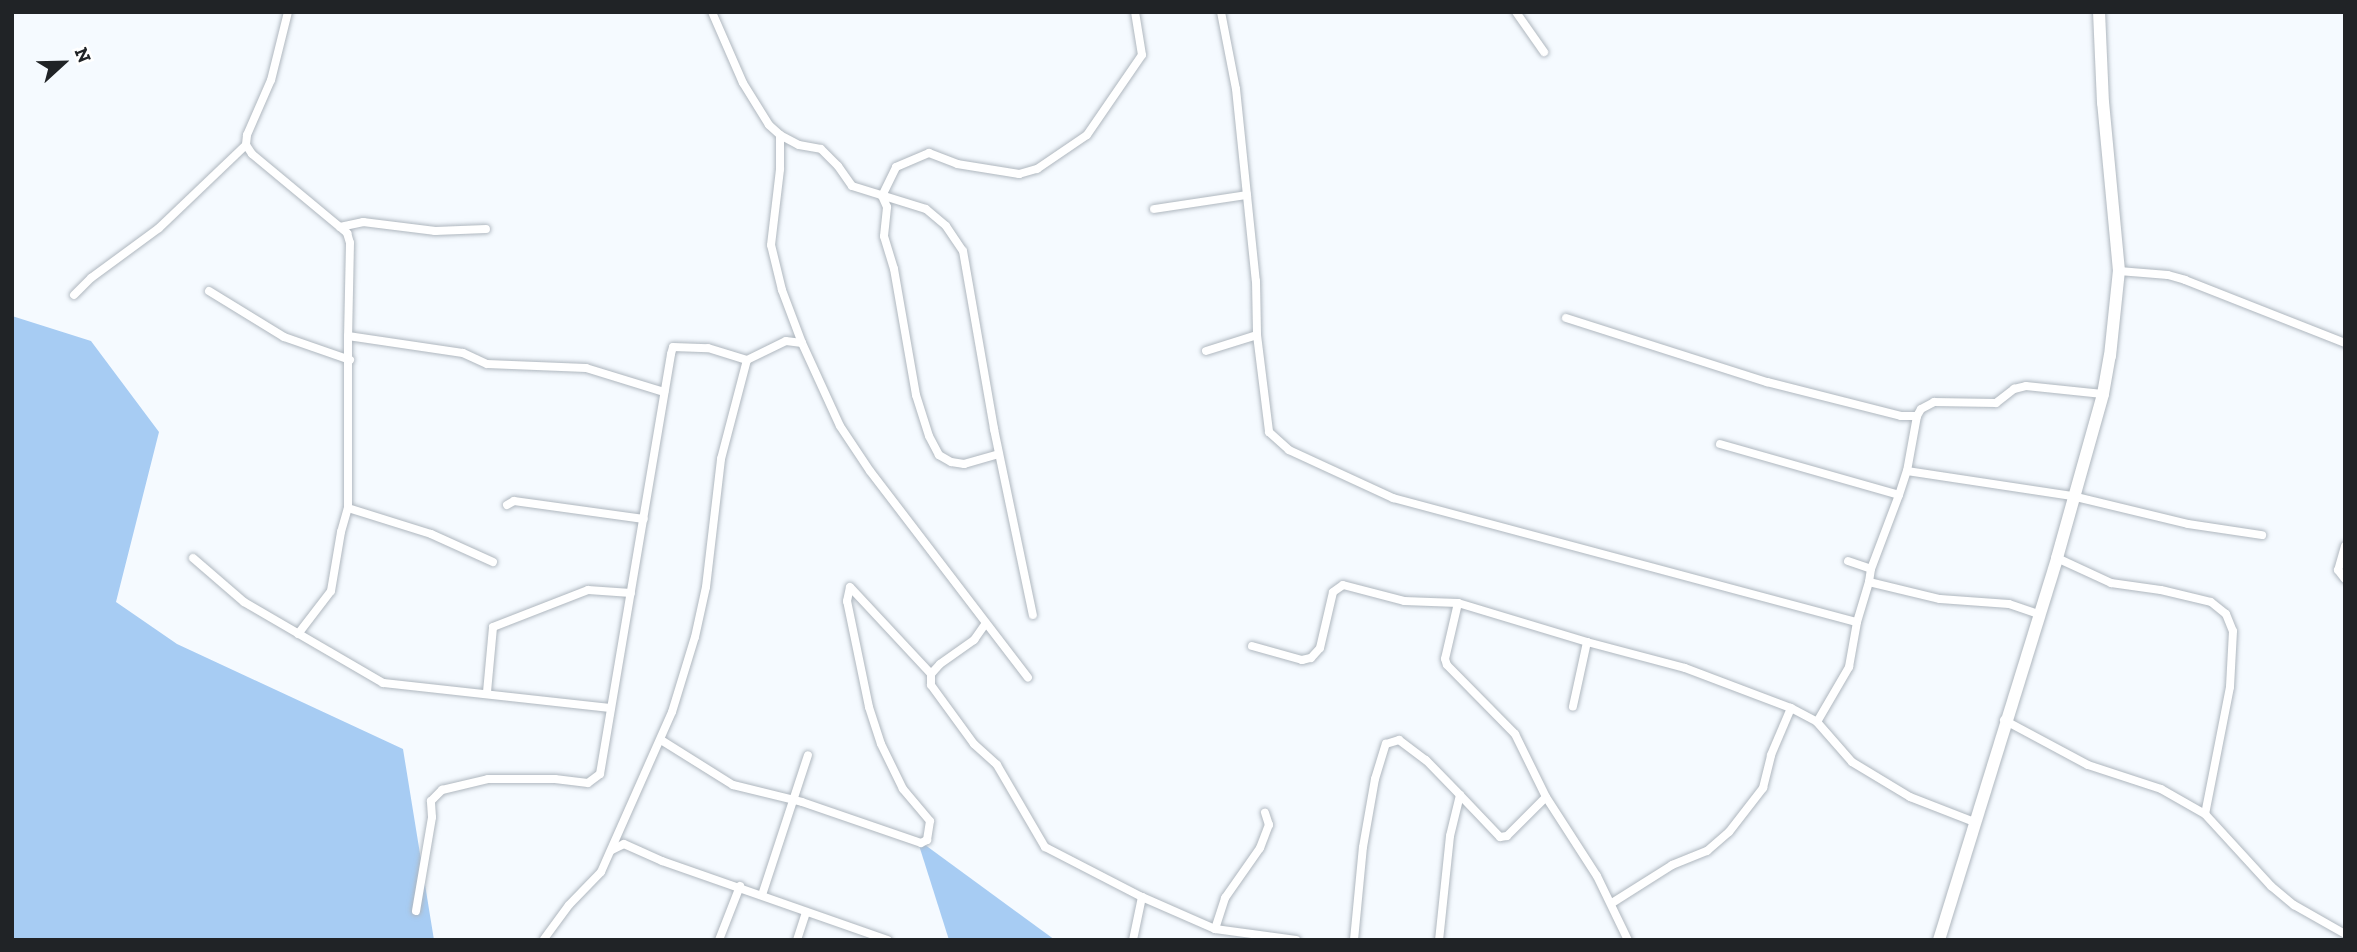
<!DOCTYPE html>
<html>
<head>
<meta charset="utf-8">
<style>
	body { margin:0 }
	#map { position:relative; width:2357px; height:952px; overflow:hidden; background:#f5faff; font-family:"Zilla Slab",serif }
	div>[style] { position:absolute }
	.green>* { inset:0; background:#a7ccf3 }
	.roads { filter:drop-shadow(0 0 2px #afb7bf) drop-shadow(0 0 2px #afb7bf) }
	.street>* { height:8px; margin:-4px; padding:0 4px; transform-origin:4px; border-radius:4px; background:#fff }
	.secondary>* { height:12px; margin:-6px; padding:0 6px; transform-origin:6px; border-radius:6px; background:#fff }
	span { translate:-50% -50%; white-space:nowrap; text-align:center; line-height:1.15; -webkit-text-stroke:5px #fff; paint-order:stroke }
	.frame { position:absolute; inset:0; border:14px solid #202326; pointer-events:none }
	.north { position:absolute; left:28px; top:28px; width:70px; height:70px; -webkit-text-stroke:5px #fff; paint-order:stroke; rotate:68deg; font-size:19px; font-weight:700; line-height:28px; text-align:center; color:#202326 }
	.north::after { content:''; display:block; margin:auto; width:24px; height:32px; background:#202326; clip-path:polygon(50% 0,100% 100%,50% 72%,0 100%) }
</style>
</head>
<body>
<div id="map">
	<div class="green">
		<div style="clip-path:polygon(12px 316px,91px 341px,159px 432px,116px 602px,177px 644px,403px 749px,434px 940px,12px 940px)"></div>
		<div style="clip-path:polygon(917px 839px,1055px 940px,949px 940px)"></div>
	</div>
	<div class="roads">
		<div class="street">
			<div style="left:288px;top:12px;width:70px;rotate:104deg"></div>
			<div style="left:271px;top:80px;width:60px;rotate:113.6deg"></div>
			<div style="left:247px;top:135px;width:10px;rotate:96deg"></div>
			<div style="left:246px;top:145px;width:11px;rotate:56deg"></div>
			<div style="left:252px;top:154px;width:124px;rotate:39.7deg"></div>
			<div style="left:347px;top:233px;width:10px;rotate:73deg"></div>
			<div style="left:350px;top:243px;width:93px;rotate:91.2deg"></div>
			<div style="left:348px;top:336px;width:116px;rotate:8.4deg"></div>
			<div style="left:463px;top:353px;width:26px;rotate:25deg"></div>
			<div style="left:487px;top:364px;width:99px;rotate:2.3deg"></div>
			<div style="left:586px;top:368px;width:82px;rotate:17.1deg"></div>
			<div style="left:712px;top:12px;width:77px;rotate:66.4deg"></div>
			<div style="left:743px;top:83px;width:49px;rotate:58.2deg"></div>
			<div style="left:769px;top:125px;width:15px;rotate:42deg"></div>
			<div style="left:780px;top:135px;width:21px;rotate:28deg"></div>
			<div style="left:799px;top:145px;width:22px;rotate:10deg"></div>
			<div style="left:821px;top:149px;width:24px;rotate:45deg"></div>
			<div style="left:838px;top:166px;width:24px;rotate:55deg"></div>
			<div style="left:852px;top:186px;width:77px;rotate:17.3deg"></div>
			<div style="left:926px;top:209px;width:26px;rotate:40deg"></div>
			<div style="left:946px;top:226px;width:30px;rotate:56deg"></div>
			<div style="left:963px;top:251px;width:181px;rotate:80.1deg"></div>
			<div style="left:994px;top:429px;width:190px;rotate:78.2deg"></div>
			<div style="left:1221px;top:12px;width:78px;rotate:79deg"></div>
			<div style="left:1236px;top:89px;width:193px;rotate:84.1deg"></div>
			<div style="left:1256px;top:281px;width:54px;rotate:88.9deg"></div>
			<div style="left:1257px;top:335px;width:98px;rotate:82.9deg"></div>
			<div style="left:1269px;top:432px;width:27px;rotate:42deg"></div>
			<div style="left:1289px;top:450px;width:115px;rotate:24.8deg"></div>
			<div style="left:1393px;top:498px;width:480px;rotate:15deg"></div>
			<div style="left:1857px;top:622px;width:42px;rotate:-73.3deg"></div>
			<div style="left:1516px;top:12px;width:49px;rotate:55deg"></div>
			<div style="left:1154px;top:209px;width:94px;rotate:-8.6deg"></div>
			<div style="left:340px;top:227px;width:24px;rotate:-12deg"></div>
			<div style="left:363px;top:222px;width:73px;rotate:7.1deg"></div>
			<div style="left:435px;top:231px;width:51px;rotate:-2.2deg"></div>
			<div style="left:2119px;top:271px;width:49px;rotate:4.7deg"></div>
			<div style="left:2168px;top:275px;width:18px;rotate:16deg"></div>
			<div style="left:2185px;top:280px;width:172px;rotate:21.5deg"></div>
			<div style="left:209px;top:291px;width:88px;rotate:31.5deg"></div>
			<div style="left:284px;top:337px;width:70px;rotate:19.2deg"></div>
			<div style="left:74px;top:295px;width:24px;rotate:-45deg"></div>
			<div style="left:91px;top:278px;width:84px;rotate:-36.3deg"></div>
			<div style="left:159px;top:228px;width:120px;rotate:-43.7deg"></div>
			<div style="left:1566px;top:318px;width:211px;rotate:17.7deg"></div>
			<div style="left:1767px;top:382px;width:138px;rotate:14.2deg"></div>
			<div style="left:1901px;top:416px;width:16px"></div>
			<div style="left:1917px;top:416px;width:56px;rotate:100.3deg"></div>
			<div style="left:802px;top:343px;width:91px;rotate:65.4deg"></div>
			<div style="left:840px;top:426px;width:54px;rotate:56.3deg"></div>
			<div style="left:870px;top:471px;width:260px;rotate:52.6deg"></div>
			<div style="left:1206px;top:351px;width:53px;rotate:-17.4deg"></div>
			<div style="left:1917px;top:416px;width:8px;rotate:-60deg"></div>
			<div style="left:1921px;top:409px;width:15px;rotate:-28deg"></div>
			<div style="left:1934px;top:402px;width:62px;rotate:0.9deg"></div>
			<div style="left:1996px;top:403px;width:23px;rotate:-38deg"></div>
			<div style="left:2014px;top:389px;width:12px;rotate:-14deg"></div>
			<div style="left:2026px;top:386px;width:77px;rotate:5.9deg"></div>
			<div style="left:1720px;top:444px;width:186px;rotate:15.9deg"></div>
			<div style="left:1899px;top:495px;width:25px;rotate:-72deg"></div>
			<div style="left:1907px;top:471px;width:167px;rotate:8.6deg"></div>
			<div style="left:2072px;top:496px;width:119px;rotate:13.6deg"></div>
			<div style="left:2188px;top:524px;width:75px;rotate:8.5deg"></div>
			<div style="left:999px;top:454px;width:36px;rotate:164deg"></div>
			<div style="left:964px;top:464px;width:13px;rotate:-171deg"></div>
			<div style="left:951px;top:462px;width:14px;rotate:-150deg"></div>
			<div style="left:939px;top:455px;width:21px;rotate:-118deg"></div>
			<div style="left:929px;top:436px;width:43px;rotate:-107.6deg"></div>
			<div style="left:916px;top:395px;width:128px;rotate:-99.9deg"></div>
			<div style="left:894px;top:269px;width:34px;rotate:-107deg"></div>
			<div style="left:884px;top:236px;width:29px;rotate:-84deg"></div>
			<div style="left:887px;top:207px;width:12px;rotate:-114deg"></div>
			<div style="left:882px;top:196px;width:32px;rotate:-64deg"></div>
			<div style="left:896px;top:167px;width:36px;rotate:-23deg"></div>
			<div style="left:929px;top:153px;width:30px;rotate:21deg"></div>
			<div style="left:957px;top:164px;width:63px;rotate:9.2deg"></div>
			<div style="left:1019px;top:174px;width:19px;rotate:-16deg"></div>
			<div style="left:1037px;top:169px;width:60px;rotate:-34.2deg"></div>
			<div style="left:1087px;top:135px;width:97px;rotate:-55.5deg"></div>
			<div style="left:1142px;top:55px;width:44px;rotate:-99.2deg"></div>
			<div style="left:507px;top:505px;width:8px;rotate:-30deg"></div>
			<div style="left:514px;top:501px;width:131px;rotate:7.9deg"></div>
			<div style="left:348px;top:508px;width:87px;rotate:17.4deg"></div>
			<div style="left:431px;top:534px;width:68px;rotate:24.3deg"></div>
			<div style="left:2345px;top:546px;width:25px;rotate:106deg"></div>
			<div style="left:2338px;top:570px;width:11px;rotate:52deg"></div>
			<div style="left:193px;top:558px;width:67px;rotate:40.8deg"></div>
			<div style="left:244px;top:602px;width:161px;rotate:30.2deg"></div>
			<div style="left:383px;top:683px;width:229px;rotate:6.3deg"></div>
			<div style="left:2057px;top:558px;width:60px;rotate:24.8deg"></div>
			<div style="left:2111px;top:583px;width:50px;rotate:8deg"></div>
			<div style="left:2161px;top:590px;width:51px;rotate:13.5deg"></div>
			<div style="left:2211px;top:602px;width:19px;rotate:39deg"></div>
			<div style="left:2226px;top:614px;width:18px;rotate:68deg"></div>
			<div style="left:2233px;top:631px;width:56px;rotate:93.1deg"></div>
			<div style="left:2230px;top:687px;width:129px;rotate:101.1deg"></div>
			<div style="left:1848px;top:561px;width:24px;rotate:19deg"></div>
			<div style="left:1871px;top:569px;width:79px;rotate:-69.3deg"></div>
			<div style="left:1871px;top:569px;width:13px;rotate:99deg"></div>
			<div style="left:1869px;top:582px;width:73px;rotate:13.5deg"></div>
			<div style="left:1940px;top:599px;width:69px;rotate:4.1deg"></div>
			<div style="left:2009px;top:604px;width:31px;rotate:19deg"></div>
			<div style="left:1458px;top:603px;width:57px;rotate:103.1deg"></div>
			<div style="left:1445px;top:659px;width:6px;rotate:72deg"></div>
			<div style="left:1447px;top:665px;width:97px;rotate:45.4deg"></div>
			<div style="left:1515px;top:734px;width:70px;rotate:63.8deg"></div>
			<div style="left:298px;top:634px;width:54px;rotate:-52.5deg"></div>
			<div style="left:331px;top:591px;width:60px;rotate:-80.4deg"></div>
			<div style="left:341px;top:532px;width:25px;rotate:-74deg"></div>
			<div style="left:348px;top:508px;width:172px;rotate:-90deg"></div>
			<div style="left:1587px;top:642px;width:101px;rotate:14.9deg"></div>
			<div style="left:1685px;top:668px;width:113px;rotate:20.7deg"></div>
			<div style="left:1791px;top:708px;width:30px;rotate:28deg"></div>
			<div style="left:1817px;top:722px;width:64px;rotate:-59.8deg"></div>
			<div style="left:1849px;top:667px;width:46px;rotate:-79.9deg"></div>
			<div style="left:1252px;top:646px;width:52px;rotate:15.6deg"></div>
			<div style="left:1302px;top:660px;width:9px;rotate:-13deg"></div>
			<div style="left:1311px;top:658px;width:13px;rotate:-48deg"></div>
			<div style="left:1320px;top:648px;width:57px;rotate:-76.9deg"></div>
			<div style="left:1333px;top:592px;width:12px;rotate:-35deg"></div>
			<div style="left:1343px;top:585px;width:63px;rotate:14.7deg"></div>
			<div style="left:1404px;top:601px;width:54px;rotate:2.1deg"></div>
			<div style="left:1458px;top:603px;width:135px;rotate:16.8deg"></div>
			<div style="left:1587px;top:642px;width:66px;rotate:102.3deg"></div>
			<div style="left:931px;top:674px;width:13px;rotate:-48deg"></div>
			<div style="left:940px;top:664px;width:42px;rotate:-35.2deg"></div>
			<div style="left:974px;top:640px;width:19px;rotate:-55deg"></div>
			<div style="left:487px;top:692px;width:65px;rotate:-84.7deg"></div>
			<div style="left:493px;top:627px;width:102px;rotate:-21.3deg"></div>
			<div style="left:588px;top:590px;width:43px;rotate:4deg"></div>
			<div style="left:2004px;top:720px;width:95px;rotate:28.2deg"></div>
			<div style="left:2088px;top:765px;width:77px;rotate:18.2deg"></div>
			<div style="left:2161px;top:789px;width:51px;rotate:29.6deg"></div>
			<div style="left:2205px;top:814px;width:98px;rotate:47.5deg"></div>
			<div style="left:2271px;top:886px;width:30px;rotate:40deg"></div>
			<div style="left:2294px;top:905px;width:59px;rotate:29.6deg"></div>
			<div style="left:1817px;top:722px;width:53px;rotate:48.8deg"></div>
			<div style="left:1852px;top:762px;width:68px;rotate:31.1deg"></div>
			<div style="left:1910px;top:797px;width:69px;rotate:21.3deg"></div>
			<div style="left:661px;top:740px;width:85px;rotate:32deg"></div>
			<div style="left:733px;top:785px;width:71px;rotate:13.8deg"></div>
			<div style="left:802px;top:802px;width:126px;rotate:19deg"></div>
			<div style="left:921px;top:843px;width:7px;rotate:-27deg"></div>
			<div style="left:927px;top:840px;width:19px;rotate:-81deg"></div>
			<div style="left:930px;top:821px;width:42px;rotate:-130.2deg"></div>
			<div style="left:903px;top:789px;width:50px;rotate:-116.1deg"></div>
			<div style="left:881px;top:744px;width:39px;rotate:-108deg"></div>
			<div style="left:869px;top:707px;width:108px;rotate:-101.7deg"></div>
			<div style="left:847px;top:601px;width:14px;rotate:-78deg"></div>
			<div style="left:850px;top:587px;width:119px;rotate:47deg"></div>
			<div style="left:931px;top:674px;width:11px;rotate:90deg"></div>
			<div style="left:931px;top:685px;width:73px;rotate:53.9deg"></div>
			<div style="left:974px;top:744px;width:31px;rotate:42deg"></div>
			<div style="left:997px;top:765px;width:95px;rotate:59.7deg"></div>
			<div style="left:1045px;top:847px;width:109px;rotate:27.3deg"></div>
			<div style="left:1142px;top:897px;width:80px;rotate:23.7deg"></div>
			<div style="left:1215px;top:929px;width:82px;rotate:7.7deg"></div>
			<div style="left:1460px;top:795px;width:58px;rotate:46.4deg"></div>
			<div style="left:1500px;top:837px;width:7px;rotate:-8deg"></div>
			<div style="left:1507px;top:836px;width:55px;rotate:-45deg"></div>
			<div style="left:1546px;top:797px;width:94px;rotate:57.2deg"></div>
			<div style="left:1597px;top:876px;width:71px;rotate:64.2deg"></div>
			<div style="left:612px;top:850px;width:13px;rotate:-27deg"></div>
			<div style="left:624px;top:844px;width:42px;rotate:24.1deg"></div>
			<div style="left:662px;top:861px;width:239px;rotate:19.3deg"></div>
			<div style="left:762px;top:895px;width:147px;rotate:-71.8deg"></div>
			<div style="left:1612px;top:903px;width:71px;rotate:-32.3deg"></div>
			<div style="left:1672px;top:865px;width:38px;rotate:-22deg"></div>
			<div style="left:1707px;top:851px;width:29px;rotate:-41deg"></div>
			<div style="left:1729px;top:832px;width:56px;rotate:-52.3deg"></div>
			<div style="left:1763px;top:788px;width:34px;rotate:-76deg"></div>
			<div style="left:1771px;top:755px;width:51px;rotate:-66.9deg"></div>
			<div style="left:416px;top:911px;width:95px;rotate:-80.3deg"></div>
			<div style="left:432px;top:817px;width:16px;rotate:-94deg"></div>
			<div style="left:431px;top:801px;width:16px;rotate:-45deg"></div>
			<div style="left:442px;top:790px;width:47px;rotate:-13.4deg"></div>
			<div style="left:488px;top:779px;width:67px"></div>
			<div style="left:555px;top:779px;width:33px;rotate:7deg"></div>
			<div style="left:588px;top:783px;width:15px;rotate:-37deg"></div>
			<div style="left:600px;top:774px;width:426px;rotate:-80.4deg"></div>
			<div style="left:671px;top:354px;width:7px;rotate:-74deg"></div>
			<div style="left:673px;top:347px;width:35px;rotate:2deg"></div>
			<div style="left:708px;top:348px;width:41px;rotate:17.1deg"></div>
			<div style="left:1215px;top:929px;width:33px;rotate:-72deg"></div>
			<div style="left:1225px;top:898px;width:61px;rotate:-55deg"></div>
			<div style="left:1260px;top:848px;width:25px;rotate:-69deg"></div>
			<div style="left:1269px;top:825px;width:13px;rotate:-108deg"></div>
			<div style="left:544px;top:939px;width:42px;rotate:-53.7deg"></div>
			<div style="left:569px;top:905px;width:46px;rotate:-45.9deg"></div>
			<div style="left:601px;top:872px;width:175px;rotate:-66.1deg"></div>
			<div style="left:672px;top:712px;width:78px;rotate:-73deg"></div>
			<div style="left:695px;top:637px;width:51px;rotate:-77.6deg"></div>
			<div style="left:706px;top:587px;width:129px;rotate:-83.3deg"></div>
			<div style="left:721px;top:459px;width:102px;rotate:-75.3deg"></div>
			<div style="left:747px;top:360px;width:43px;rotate:-26deg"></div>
			<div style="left:786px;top:341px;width:16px;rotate:7deg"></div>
			<div style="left:802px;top:343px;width:57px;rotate:-110.7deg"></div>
			<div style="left:782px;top:290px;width:46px;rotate:-103.7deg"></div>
			<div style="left:771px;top:245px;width:77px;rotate:-83.2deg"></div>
			<div style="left:780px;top:169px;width:34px;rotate:-90deg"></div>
			<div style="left:719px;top:940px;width:58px;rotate:-68.7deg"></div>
			<div style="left:797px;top:940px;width:29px;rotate:-72deg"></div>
			<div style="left:1133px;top:940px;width:44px;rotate:-78.2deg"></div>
			<div style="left:1354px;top:940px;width:93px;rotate:-84.5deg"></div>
			<div style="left:1363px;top:847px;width:69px;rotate:-80deg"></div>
			<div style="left:1375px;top:779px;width:37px;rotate:-73deg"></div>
			<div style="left:1386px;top:744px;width:14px;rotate:-17deg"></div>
			<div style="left:1399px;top:740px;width:34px;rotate:37deg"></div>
			<div style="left:1426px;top:760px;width:49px;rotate:45.8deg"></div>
			<div style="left:1460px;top:795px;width:42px;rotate:103.7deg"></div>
			<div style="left:1450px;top:836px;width:105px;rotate:96deg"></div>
		</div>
		<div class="secondary">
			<div style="left:1939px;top:940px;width:400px;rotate:-72.8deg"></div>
			<div style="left:2057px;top:558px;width:170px;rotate:-74.3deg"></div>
			<div style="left:2103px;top:394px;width:39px;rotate:-80deg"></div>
			<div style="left:2110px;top:356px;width:85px;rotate:-84deg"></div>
			<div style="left:2119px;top:271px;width:169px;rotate:-95.4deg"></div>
			<div style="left:2103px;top:103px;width:91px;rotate:-92.5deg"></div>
		</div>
	</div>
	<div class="frame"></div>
	<div class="north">N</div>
</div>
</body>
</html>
